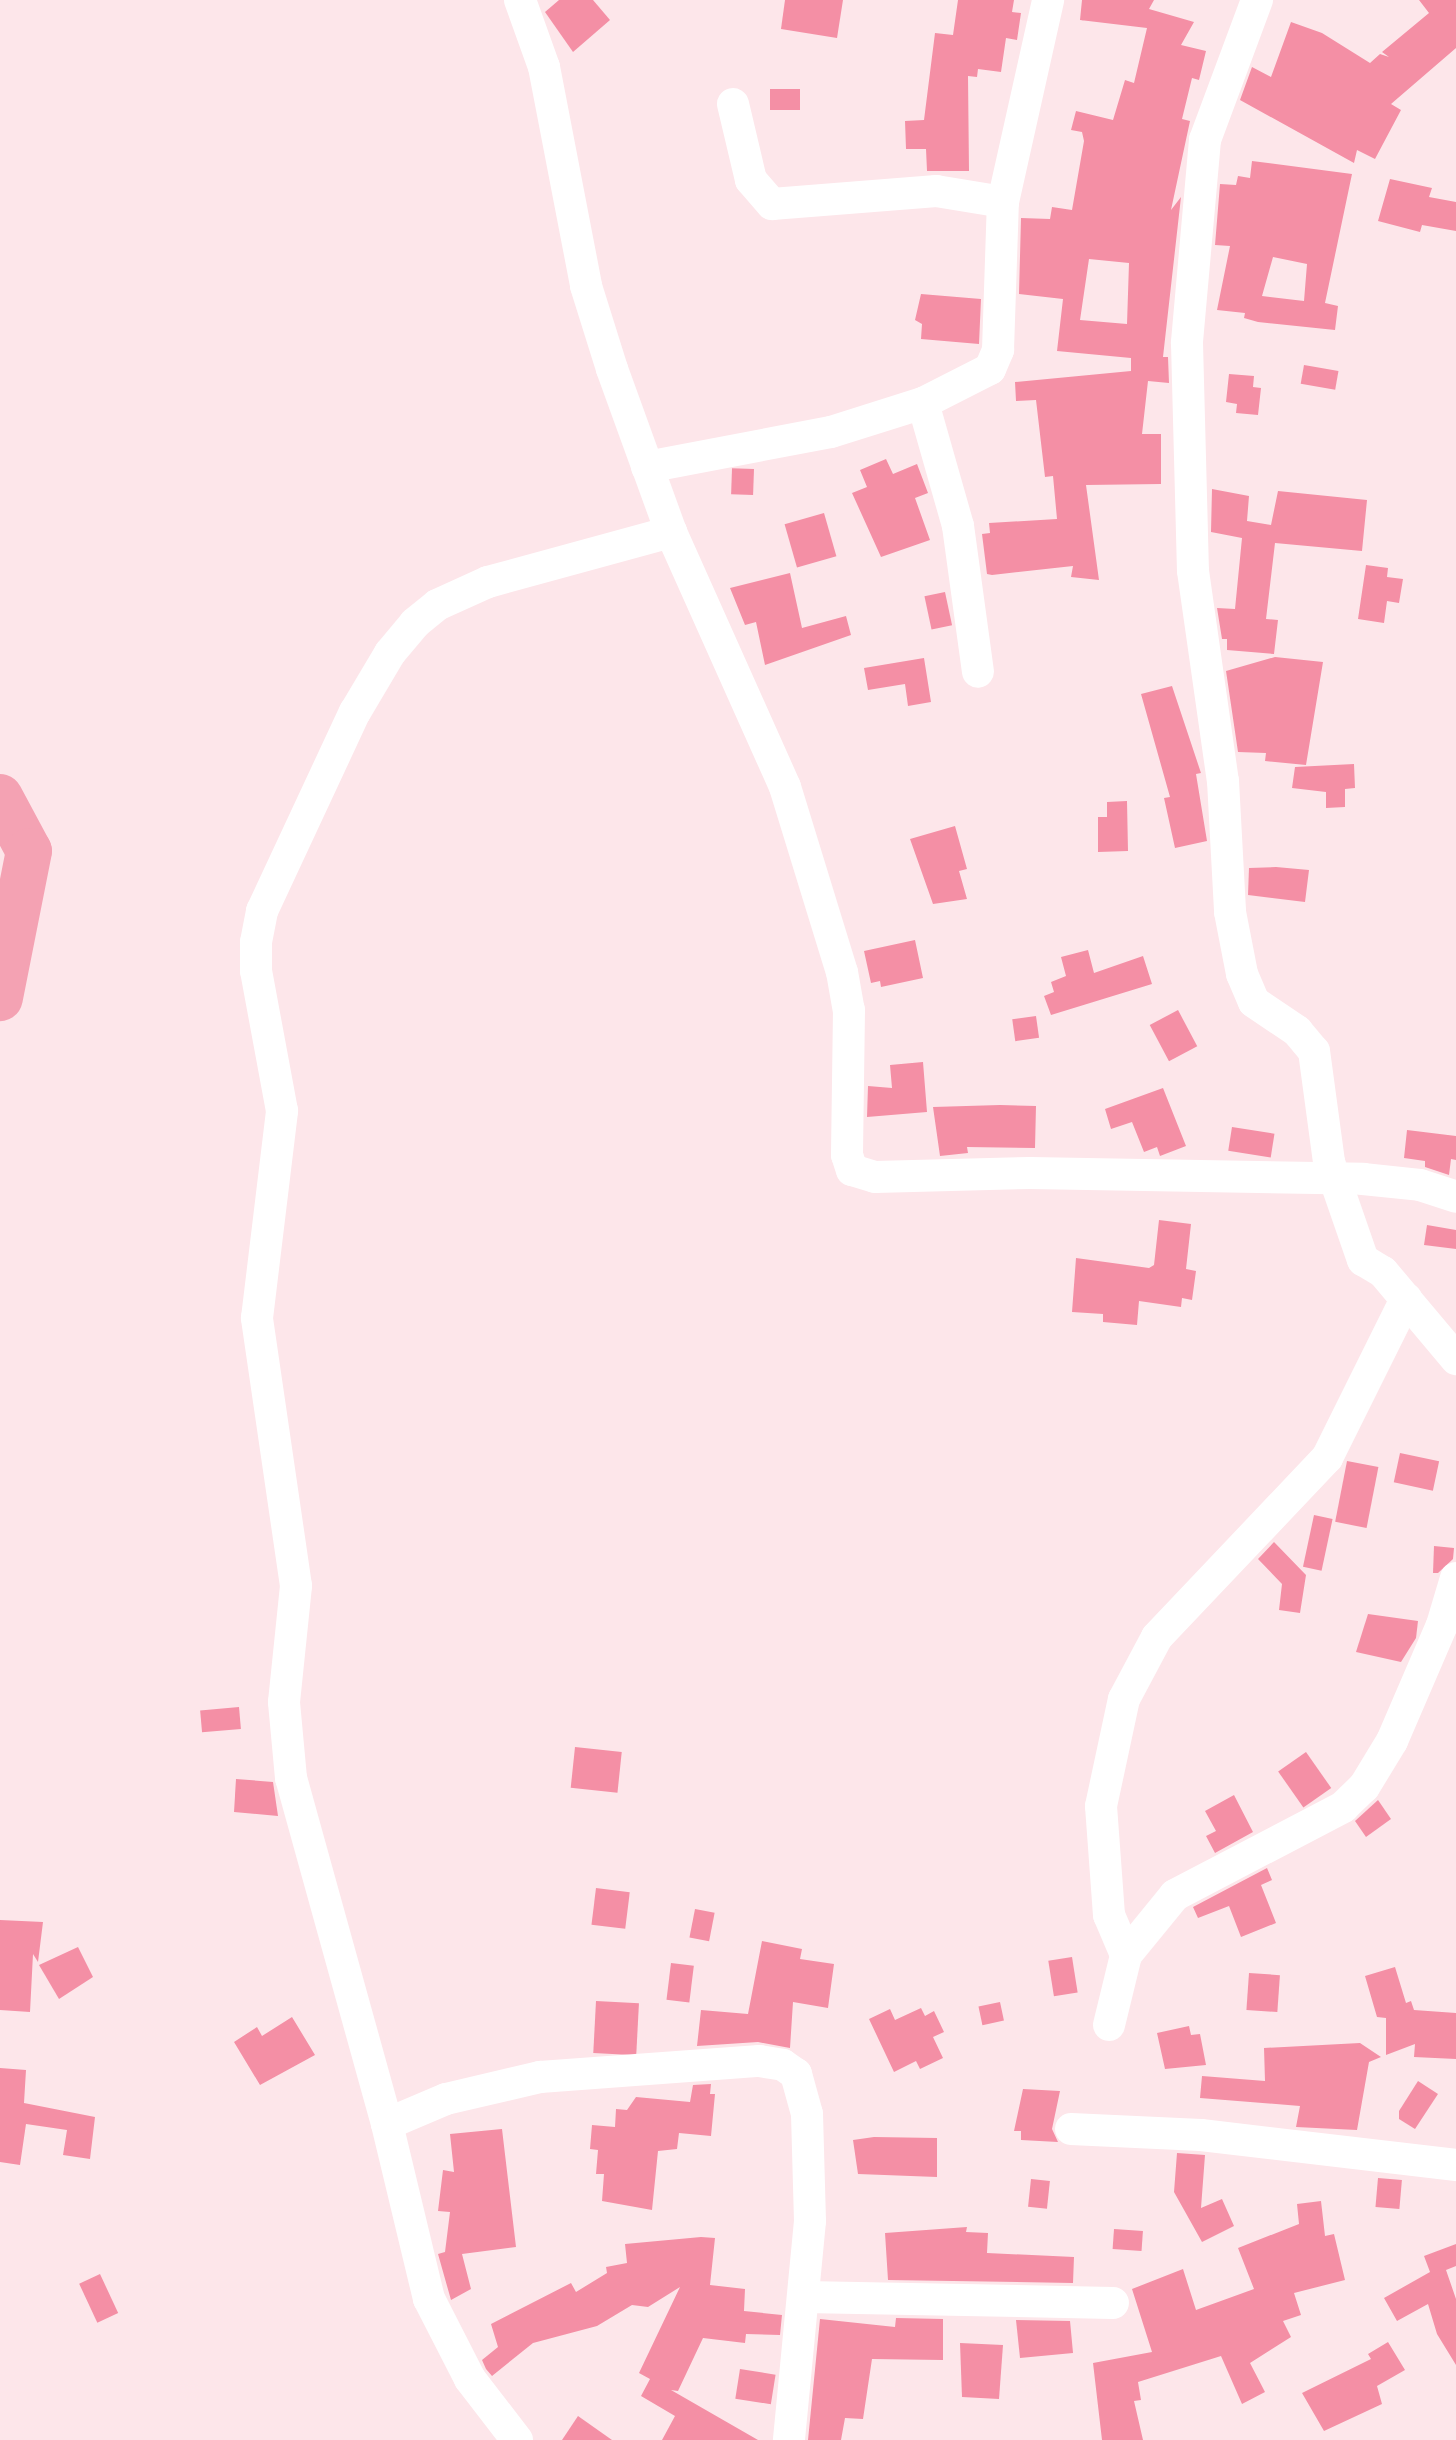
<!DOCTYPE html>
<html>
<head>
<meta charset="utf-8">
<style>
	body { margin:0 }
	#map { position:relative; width:1456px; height:2440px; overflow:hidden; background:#fde6ea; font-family:"Titillium Web",sans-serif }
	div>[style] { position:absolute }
	.river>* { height:46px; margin:-23px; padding:0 23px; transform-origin:23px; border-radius:23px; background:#f4a2b3 }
	.building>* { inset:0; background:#f48fa5; transform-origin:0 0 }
	.minor>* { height:32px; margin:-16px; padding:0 16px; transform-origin:16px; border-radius:16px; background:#fff }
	span { translate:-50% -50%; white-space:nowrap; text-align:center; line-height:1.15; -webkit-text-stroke:6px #fff; paint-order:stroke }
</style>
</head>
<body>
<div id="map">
	<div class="river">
		<div style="left:0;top:797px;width:61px;rotate:61.8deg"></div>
		<div style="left:29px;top:851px;width:150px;rotate:101.2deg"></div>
	</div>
	<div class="building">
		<div style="clip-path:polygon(559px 0,593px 0,610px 20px,573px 52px,545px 12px)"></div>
		<div style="clip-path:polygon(785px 0,843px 0,837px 38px,781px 29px)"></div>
		<div style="clip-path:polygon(958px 0,1014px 0,1012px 12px,1021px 13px,1017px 40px,1006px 38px,1001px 72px,978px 69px,977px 77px,968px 76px,969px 171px,927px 171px,926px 149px,906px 149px,905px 121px,924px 120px,935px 33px,953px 35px)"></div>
		<div style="clip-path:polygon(evenodd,1082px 0,1154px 0,1149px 9px,1194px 22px,1181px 45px,1206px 51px,1199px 80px,1192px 78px,1182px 119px,1190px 121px,1171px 210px,1181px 197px,1163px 357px,1168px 357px,1169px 383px,1148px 381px,1142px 434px,1161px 434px,1161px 484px,1086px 485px,1099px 580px,1071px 577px,1073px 566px,992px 575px,987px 574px,982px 534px,990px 533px,989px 523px,1057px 519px,1053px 476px,1045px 477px,1036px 400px,1016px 401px,1015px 382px,1131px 371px,1131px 358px,1057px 351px,1063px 299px,1019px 294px,1021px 218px,1050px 219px,1052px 207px,1072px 210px,1084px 141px,1082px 132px,1071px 130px,1076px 111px,1113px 120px,1125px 80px,1134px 83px,1147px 28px,1080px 20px,1082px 0,1089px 259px,1129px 263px,1127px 324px,1080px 320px,1089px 259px)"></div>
		<div style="clip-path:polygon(1419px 0,1456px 0,1456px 48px,1391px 104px,1401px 110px,1375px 159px,1357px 150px,1354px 163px,1240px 100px,1252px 67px,1271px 77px,1291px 22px,1322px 33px,1370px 63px,1380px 54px,1389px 57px,1382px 52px,1429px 13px)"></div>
		<div style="left:800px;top:89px;width:21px;height:30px;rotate:90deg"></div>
		<div style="clip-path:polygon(evenodd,1252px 161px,1352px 174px,1325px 303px,1338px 306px,1335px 330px,1258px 322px,1244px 318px,1245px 313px,1217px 310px,1230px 246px,1215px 245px,1220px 184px,1236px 185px,1238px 176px,1250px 178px,1252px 161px,1273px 257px,1307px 264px,1304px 301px,1262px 296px,1273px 257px)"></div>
		<div style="clip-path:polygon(1390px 179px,1432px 188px,1429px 197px,1456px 202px,1456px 231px,1422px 225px,1420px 232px,1378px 221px)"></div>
		<div style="clip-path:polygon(921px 294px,981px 299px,979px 344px,921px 339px,922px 324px,915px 320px)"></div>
		<div style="left:1304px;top:365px;width:35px;height:19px;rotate:10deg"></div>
		<div style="clip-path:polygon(1229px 374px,1254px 376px,1253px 387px,1261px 388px,1258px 415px,1236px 413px,1237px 404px,1226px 402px)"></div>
		<div style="clip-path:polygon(886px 459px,893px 474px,917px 464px,928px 493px,915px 498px,930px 540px,881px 557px,852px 493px,867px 487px,860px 470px)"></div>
		<div style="left:754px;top:469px;width:26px;height:22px;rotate:92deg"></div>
		<div style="clip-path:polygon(1212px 489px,1249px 496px,1247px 521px,1271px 525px,1278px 491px,1367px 500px,1362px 551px,1275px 543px,1266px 619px,1278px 620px,1274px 654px,1227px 650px,1227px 639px,1222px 639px,1217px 608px,1235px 609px,1242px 538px,1211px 532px)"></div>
		<div style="left:824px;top:513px;width:45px;height:41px;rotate:74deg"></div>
		<div style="clip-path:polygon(1366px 565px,1388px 568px,1387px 577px,1403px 579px,1399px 603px,1387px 601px,1384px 623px,1358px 619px)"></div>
		<div style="clip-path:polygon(790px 573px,802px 628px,846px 616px,851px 635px,765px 665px,756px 622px,745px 625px,730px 588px)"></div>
		<div style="left:945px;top:592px;width:34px;height:21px;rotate:78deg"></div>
		<div style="clip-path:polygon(1275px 657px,1323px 662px,1306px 765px,1265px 761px,1266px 753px,1238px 752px,1226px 671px)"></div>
		<div style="clip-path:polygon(924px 658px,931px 702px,908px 706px,905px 684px,868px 690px,864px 668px)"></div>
		<div style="clip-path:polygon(1172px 686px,1201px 773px,1196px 774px,1207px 841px,1175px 848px,1164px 798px,1170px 797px,1141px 694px)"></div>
		<div style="clip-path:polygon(1354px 764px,1355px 788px,1345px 789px,1345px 807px,1326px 808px,1326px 792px,1292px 788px,1295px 767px)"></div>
		<div style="clip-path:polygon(1127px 801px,1128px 851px,1098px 852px,1098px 817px,1107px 817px,1107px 802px)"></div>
		<div style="clip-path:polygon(955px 826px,967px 869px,959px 871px,967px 899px,933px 904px,910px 839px)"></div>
		<div style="clip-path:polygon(1276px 867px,1309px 870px,1305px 902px,1248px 895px,1249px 868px)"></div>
		<div style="clip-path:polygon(915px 940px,923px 978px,881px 987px,880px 981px,871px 983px,864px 951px)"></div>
		<div style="clip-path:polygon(1088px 950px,1094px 973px,1143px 956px,1152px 984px,1051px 1015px,1044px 996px,1054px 992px,1051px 982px,1066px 976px,1061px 957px)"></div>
		<div style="left:1178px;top:1010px;width:41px;height:32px;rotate:62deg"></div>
		<div style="left:1036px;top:1016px;width:22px;height:24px;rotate:82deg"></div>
		<div style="clip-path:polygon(923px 1062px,927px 1112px,867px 1117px,868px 1086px,892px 1088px,890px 1065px)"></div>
		<div style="clip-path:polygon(1163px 1088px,1186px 1146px,1160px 1156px,1157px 1147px,1144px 1152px,1132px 1122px,1111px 1129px,1105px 1109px)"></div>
		<div style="clip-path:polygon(1000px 1105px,1036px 1106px,1035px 1148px,967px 1147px,968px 1153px,940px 1156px,933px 1107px)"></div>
		<div style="left:1232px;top:1127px;width:43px;height:24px;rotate:9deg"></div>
		<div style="clip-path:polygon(1407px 1130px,1456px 1136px,1456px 1160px,1451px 1159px,1449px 1175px,1425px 1167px,1425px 1161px,1404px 1158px)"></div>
		<div style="clip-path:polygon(1159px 1220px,1191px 1224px,1186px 1269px,1196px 1271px,1192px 1300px,1182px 1298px,1181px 1307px,1139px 1301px,1137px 1325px,1103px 1322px,1103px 1314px,1072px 1312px,1076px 1258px,1149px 1268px,1154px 1265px)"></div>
		<div style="clip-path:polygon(1427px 1225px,1456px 1230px,1456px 1249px,1424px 1245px)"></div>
		<div style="left:1400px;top:1453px;width:40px;height:30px;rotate:12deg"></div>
		<div style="left:1347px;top:1461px;width:32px;height:62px;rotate:11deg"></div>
		<div style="left:1314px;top:1515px;width:19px;height:53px;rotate:12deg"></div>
		<div style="clip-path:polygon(1274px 1542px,1306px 1575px,1300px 1613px,1279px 1610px,1282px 1584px,1258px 1559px)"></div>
		<div style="clip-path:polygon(1434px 1546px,1454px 1548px,1453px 1559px,1438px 1573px,1433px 1573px)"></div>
		<div style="clip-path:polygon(1368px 1614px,1418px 1621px,1416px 1638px,1401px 1662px,1356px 1652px)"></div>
		<div style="left:239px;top:1707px;width:22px;height:39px;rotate:85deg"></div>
		<div style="left:575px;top:1747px;width:47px;height:41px;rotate:6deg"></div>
		<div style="left:1306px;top:1752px;width:44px;height:34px;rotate:55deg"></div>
		<div style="clip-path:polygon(236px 1779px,273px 1782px,278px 1816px,234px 1812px)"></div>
		<div style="clip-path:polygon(1234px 1795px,1253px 1832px,1215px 1853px,1206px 1836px,1216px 1831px,1205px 1811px)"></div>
		<div style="clip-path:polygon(1378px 1800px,1391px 1819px,1366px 1837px,1355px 1821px)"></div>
		<div style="clip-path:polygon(1267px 1868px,1272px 1880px,1261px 1885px,1276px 1923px,1241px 1937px,1229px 1906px,1198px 1918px,1193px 1907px)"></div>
		<div style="left:596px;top:1888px;width:34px;height:37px;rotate:7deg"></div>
		<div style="left:695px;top:1909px;width:20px;height:29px;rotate:11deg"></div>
		<div style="clip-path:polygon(0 1920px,43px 1922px,38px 1962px,33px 1954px,30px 2012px,0 2010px)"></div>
		<div style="clip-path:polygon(762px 1941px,802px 1949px,800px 1959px,834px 1964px,828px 2008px,793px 2002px,790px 2048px,758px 2042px,697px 2046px,701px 2010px,748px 2014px)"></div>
		<div style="clip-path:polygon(78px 1947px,93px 1977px,59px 1999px,39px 1965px)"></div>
		<div style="left:1072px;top:1957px;width:36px;height:24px;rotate:81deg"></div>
		<div style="left:671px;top:1963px;width:23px;height:37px;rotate:7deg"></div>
		<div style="clip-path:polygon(1395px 1967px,1406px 2003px,1411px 2001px,1414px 2010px,1456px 2013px,1456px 2059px,1414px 2057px,1415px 2044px,1386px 2055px,1386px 2018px,1377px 2017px,1365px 1976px)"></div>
		<div style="left:1249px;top:1973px;width:31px;height:37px;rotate:4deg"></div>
		<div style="left:596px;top:2001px;width:43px;height:52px;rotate:3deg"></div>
		<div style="left:1000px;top:2002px;width:19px;height:22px;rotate:78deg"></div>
		<div style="clip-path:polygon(921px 2008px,925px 2016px,934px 2011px,944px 2032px,933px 2037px,943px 2058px,920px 2069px,916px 2061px,894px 2072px,869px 2019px,890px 2009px,895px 2020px)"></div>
		<div style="clip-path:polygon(292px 2017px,315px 2055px,260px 2085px,234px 2042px,257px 2027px,262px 2036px)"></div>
		<div style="clip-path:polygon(1189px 2026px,1191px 2035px,1200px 2034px,1206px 2065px,1165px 2069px,1157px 2033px)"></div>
		<div style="clip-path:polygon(1360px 2043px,1381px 2057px,1369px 2062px,1357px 2130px,1296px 2127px,1300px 2106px,1200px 2098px,1202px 2076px,1265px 2081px,1264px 2048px)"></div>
		<div style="clip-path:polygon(0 2068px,26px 2070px,24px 2103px,95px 2117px,90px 2159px,63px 2155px,67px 2130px,26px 2124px,20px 2165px,0 2162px)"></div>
		<div style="clip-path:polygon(1418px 2081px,1438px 2094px,1415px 2129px,1399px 2119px,1399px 2111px)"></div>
		<div style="clip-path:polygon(711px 2084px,710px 2094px,715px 2094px,711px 2136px,679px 2133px,677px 2149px,658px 2151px,652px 2210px,602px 2201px,604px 2174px,596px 2174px,598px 2150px,590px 2149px,592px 2125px,615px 2127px,616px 2109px,627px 2110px,636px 2097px,690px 2102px,693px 2085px)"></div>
		<div style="clip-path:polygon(1023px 2089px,1060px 2091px,1052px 2129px,1058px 2142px,1021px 2140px,1021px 2131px,1014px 2131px)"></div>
		<div style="clip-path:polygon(502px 2129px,516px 2247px,462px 2254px,471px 2289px,451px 2300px,438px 2254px,445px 2252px,450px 2212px,438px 2211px,443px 2170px,454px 2172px,450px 2134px)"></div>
		<div style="clip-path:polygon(874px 2137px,937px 2138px,937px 2177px,858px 2174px,853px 2140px)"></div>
		<div style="clip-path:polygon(1177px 2153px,1205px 2155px,1201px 2208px,1222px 2199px,1234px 2226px,1202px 2242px,1174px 2192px)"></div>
		<div style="left:1378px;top:2178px;width:24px;height:29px;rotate:5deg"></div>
		<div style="left:1031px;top:2179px;width:19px;height:28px;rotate:6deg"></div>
		<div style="clip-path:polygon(1321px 2201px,1325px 2236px,1334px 2234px,1345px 2280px,1294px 2293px,1301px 2315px,1283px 2321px,1291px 2337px,1250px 2363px,1265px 2392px,1242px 2404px,1221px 2356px,1138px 2382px,1141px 2400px,1134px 2401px,1143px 2440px,1102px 2440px,1093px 2363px,1152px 2352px,1132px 2289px,1183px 2269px,1196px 2310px,1254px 2289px,1238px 2248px,1299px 2224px,1297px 2204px)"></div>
		<div style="clip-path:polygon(967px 2227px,966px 2232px,988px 2233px,987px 2253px,1074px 2257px,1073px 2283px,888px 2280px,885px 2233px)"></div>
		<div style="left:1114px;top:2229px;width:29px;height:20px;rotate:4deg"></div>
		<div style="clip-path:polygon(701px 2237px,715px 2238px,710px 2285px,745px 2289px,744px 2311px,782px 2315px,780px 2335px,746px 2334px,745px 2343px,703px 2338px,678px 2391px,671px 2390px,758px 2440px,662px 2440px,675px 2416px,641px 2396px,650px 2379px,639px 2373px,680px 2287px,648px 2307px,632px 2305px,597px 2326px,533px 2343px,492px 2376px,486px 2369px,482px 2360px,498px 2347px,491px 2324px,571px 2283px,576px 2292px,607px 2273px,606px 2267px,627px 2263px,625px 2244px)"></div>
		<div style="clip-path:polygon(1456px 2244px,1456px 2266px,1446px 2270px,1456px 2299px,1456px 2365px,1437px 2334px,1428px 2304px,1397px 2321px,1384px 2298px,1430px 2272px,1424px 2256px)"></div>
		<div style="left:100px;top:2274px;width:43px;height:23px;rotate:65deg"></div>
		<div style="clip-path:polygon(896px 2318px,943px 2319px,943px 2360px,872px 2359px,863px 2419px,845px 2418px,841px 2440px,808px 2440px,820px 2319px,895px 2327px)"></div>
		<div style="clip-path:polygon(1016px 2320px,1070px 2321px,1073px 2353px,1020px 2358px)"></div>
		<div style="clip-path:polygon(1388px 2342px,1405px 2370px,1377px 2386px,1382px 2404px,1324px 2431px,1302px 2393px,1371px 2359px,1368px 2354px)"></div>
		<div style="clip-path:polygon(960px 2343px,1003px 2345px,999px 2399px,962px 2397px)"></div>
		<div style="left:740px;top:2369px;width:36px;height:30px;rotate:9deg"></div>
		<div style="clip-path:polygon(578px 2416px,612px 2440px,562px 2440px)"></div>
	</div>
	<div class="minor">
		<div style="left:520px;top:0;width:71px;rotate:70.3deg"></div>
		<div style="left:544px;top:67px;width:223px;rotate:79.1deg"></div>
		<div style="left:586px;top:286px;width:87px;rotate:72.6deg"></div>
		<div style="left:612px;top:369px;width:173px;rotate:70.1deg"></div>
		<div style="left:671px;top:532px;width:279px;rotate:65.9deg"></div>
		<div style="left:785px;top:787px;width:194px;rotate:72.9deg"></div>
		<div style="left:842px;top:972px;width:39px;rotate:80deg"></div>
		<div style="left:849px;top:1010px;width:145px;rotate:90.8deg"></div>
		<div style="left:847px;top:1155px;width:16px;rotate:72deg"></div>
		<div style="left:852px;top:1170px;width:24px;rotate:17deg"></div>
		<div style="left:875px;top:1177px;width:155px;rotate:-1.5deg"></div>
		<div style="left:1030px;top:1173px;width:333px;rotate:1deg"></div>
		<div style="left:1363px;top:1179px;width:57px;rotate:6deg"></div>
		<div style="left:1420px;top:1185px;width:38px;rotate:18deg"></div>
		<div style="left:1257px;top:0;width:149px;rotate:110.4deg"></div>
		<div style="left:1205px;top:140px;width:204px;rotate:95.1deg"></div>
		<div style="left:1187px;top:343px;width:228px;rotate:88.5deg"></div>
		<div style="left:1193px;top:571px;width:212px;rotate:81.9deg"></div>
		<div style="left:1223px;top:781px;width:131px;rotate:86.9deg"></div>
		<div style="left:1230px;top:912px;width:63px;rotate:79deg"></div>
		<div style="left:1242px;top:974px;width:30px;rotate:67deg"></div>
		<div style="left:1254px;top:1002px;width:52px;rotate:34deg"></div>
		<div style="left:1297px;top:1031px;width:26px;rotate:50deg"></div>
		<div style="left:1314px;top:1051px;width:112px;rotate:82.3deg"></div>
		<div style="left:1329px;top:1162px;width:104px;rotate:70.9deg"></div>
		<div style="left:1363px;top:1260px;width:23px;rotate:31deg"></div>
		<div style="left:1383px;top:1272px;width:114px;rotate:50deg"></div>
		<div style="left:733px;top:104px;width:78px;rotate:76.7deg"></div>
		<div style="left:751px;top:180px;width:32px;rotate:49deg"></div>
		<div style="left:772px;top:204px;width:165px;rotate:-4.5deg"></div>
		<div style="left:936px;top:191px;width:68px;rotate:9.3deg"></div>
		<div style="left:923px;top:403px;width:128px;rotate:74.1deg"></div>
		<div style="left:958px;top:526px;width:147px;rotate:82.2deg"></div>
		<div style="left:647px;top:467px;width:187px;rotate:-10.8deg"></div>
		<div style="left:831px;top:432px;width:96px;rotate:-17.5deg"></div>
		<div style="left:923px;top:403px;width:75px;rotate:-26.9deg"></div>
		<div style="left:990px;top:369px;width:21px;rotate:-67deg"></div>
		<div style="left:998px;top:350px;width:148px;rotate:-88.1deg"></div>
		<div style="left:1003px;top:202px;width:207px;rotate:-77.4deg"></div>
		<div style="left:1126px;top:1955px;width:43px;rotate:-113deg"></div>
		<div style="left:1109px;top:1915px;width:109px;rotate:-94.2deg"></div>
		<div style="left:1101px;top:1806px;width:109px;rotate:-77.9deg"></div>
		<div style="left:1124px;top:1699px;width:70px;rotate:-62deg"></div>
		<div style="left:1157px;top:1637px;width:247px;rotate:-46.5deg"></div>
		<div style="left:1327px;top:1458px;width:178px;rotate:-63.6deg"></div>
		<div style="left:1109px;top:2025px;width:72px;rotate:-76.3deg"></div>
		<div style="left:1126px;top:1955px;width:77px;rotate:-50.8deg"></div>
		<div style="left:1175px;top:1895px;width:190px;rotate:-27.6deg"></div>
		<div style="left:1343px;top:1807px;width:29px;rotate:-44deg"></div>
		<div style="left:1364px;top:1787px;width:54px;rotate:-58.7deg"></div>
		<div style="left:1392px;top:1741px;width:126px;rotate:-66.7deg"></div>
		<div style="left:1442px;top:1625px;width:49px;rotate:-73.4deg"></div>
		<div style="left:387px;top:2124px;width:64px;rotate:-23deg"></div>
		<div style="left:446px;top:2099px;width:97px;rotate:-13.2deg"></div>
		<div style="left:540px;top:2077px;width:220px;rotate:-4.2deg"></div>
		<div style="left:759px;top:2061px;width:24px;rotate:9deg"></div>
		<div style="left:783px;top:2065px;width:16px;rotate:35deg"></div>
		<div style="left:796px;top:2074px;width:41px;rotate:74.6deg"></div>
		<div style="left:807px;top:2114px;width:107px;rotate:88.4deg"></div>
		<div style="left:810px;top:2221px;width:220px;rotate:95.5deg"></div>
		<div style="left:1071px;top:2129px;width:130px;rotate:2.6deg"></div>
		<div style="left:1201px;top:2135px;width:257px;rotate:6.7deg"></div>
		<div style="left:804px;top:2297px;width:309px;rotate:1.1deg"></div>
		<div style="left:517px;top:2440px;width:77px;rotate:-127.6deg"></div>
		<div style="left:470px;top:2379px;width:90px;rotate:-117.1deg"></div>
		<div style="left:429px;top:2299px;width:180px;rotate:-103.5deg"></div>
		<div style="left:387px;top:2124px;width:359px;rotate:-105.5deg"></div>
		<div style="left:291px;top:1778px;width:76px;rotate:-95.3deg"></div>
		<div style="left:284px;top:1702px;width:117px;rotate:-84.1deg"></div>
		<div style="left:296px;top:1586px;width:271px;rotate:-98.3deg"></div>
		<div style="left:257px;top:1318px;width:209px;rotate:-83.1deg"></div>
		<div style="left:282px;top:1111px;width:142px;rotate:-100.5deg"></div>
		<div style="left:256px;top:971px;width:29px;rotate:-90deg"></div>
		<div style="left:256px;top:942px;width:32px;rotate:-79deg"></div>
		<div style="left:262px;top:911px;width:220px;rotate:-65deg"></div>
		<div style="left:355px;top:712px;width:69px;rotate:-59.3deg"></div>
		<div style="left:390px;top:653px;width:39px;rotate:-50deg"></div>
		<div style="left:415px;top:623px;width:28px;rotate:-39deg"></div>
		<div style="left:437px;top:605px;width:56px;rotate:-24.3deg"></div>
		<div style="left:488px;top:582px;width:190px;rotate:-15.3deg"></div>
	</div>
</div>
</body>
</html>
